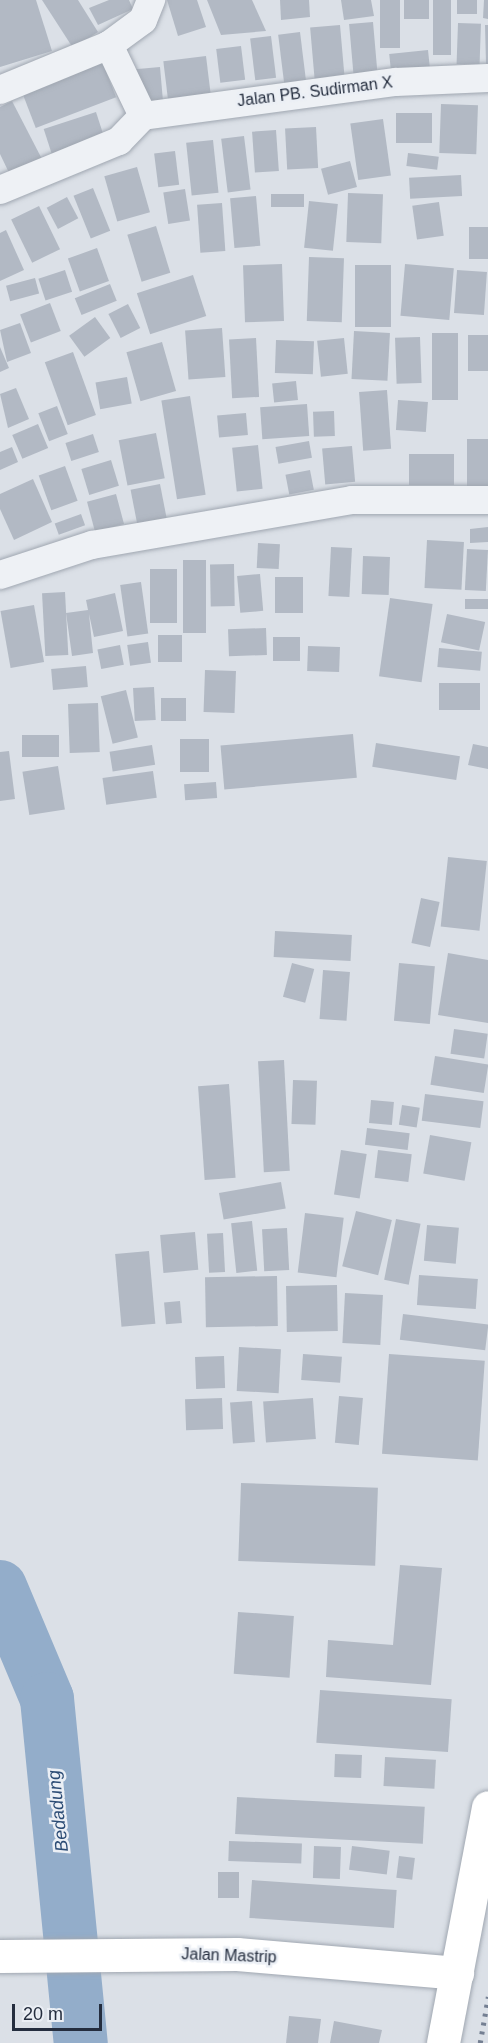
<!DOCTYPE html>
<html>
<head>
<meta charset="utf-8">
<style>
	body { margin:0 }
	#map { position:relative; width:488px; height:2043px; overflow:hidden; background:#dbe0e7; font-family:Helvetica,sans-serif }
	div>[style] { position:absolute }
	.river>* { height:54px; margin:-27px; padding:0 27px; transform-origin:27px; border-radius:27px; background:#93adca }
	.building>* { inset:0; background:#b2b9c4; transform-origin:0 0 }
	.roads { filter:drop-shadow(0 0 2px #a0a7b1) drop-shadow(0 0 2px #a0a7b1) }
	.minor>* { height:28px; margin:-14px; padding:0 14px; transform-origin:14px; border-radius:14px; background:#eef1f5 }
	.secondary>* { height:33px; margin:-16.5px; padding:0 16.5px; transform-origin:16.5px; border-radius:16.5px; background:#fff }
	.primary>* { height:33px; margin:-16.5px; padding:0 16.5px; transform-origin:16.5px; border-radius:16.5px; background:#fff }
	.rail>* { height:4.5px; margin-top:-2.25px; transform-origin:0; background:repeating-linear-gradient(90deg,#747f92 0 3px,transparent 0 9px) }
	span { translate:-50% -50%; white-space:nowrap; text-align:center; line-height:1.15; -webkit-text-stroke:5px #ebeff5; paint-order:stroke }
	.street-label { font-size:16px; color:#242d3e }
	.water-label { font-size:18px; color:#2c4c75; font-style:italic }
	.scale { position:absolute; left:12px; top:2004px; width:90px; height:27px; box-sizing:border-box; border:3px solid #242d3e; border-top:0; padding-left:8px; font-size:18px; line-height:21px; white-space:nowrap; color:#242d3e; -webkit-text-stroke:4px #ebeff5; paint-order:stroke }
</style>
</head>
<body>
<div id="map">
	<div class="river">
		<div style="left:0;top:1587px;width:121px;rotate:67.2deg"></div>
		<div style="left:47px;top:1699px;width:346px;rotate:84.4deg"></div>
	</div>
	<div class="building">
		<div style="clip-path:polygon(0 0,36px 0,52px 51px,0 67px)"></div>
		<div style="clip-path:polygon(42px 0,78px 0,98px 32px,73px 48px)"></div>
		<div style="clip-path:polygon(109px 0,129px 0,133px 9px,98px 25px,89px 8px)"></div>
		<div style="clip-path:polygon(167px 0,197px 0,206px 27px,178px 36px)"></div>
		<div style="clip-path:polygon(207px 0,252px 0,266px 31px,221px 35px)"></div>
		<div style="clip-path:polygon(280px 0,309px 0,310px 17px,281px 20px)"></div>
		<div style="clip-path:polygon(341px 0,371px 0,374px 16px,344px 20px)"></div>
		<div style="left:380px;top:0;width:20px;height:48px"></div>
		<div style="left:404px;top:0;width:25px;height:19px"></div>
		<div style="left:433px;top:0;width:18px;height:55px"></div>
		<div style="left:457px;top:0;width:20px;height:14px"></div>
		<div style="clip-path:polygon(484px 0,488px 0,488px 19px,483px 18px)"></div>
		<div style="left:373px;top:22px;width:54px;height:24px;rotate:85deg"></div>
		<div style="left:458px;top:23px;width:23px;height:41px;rotate:2deg"></div>
		<div style="left:340px;top:25px;width:56px;height:30px;rotate:85deg"></div>
		<div style="clip-path:polygon(485px 25px,488px 25px,488px 64px,486px 64px)"></div>
		<div style="left:300px;top:32px;width:51px;height:22px;rotate:83deg"></div>
		<div style="left:271px;top:36px;width:42px;height:21px;rotate:83deg"></div>
		<div style="left:241px;top:46px;width:34px;height:25px;rotate:83deg"></div>
		<div style="left:428px;top:50px;width:20px;height:39px;rotate:84deg"></div>
		<div style="left:206px;top:56px;width:43px;height:43px;rotate:83deg"></div>
		<div style="left:101px;top:58px;width:42px;height:86px;rotate:69deg"></div>
		<div style="left:160px;top:67px;width:37px;height:25px;rotate:85deg"></div>
		<div style="clip-path:polygon(12px 101px,44px 163px,12px 179px,0 154px,0 107px)"></div>
		<div style="left:441px;top:104px;width:37px;height:49px;rotate:2deg"></div>
		<div style="left:96px;top:112px;width:32px;height:55px;rotate:72deg"></div>
		<div style="left:396px;top:113px;width:36px;height:30px"></div>
		<div style="left:383px;top:119px;width:57px;height:33px;rotate:82deg"></div>
		<div style="left:316px;top:127px;width:41px;height:31px;rotate:87deg"></div>
		<div style="left:276px;top:130px;width:41px;height:24px;rotate:86deg"></div>
		<div style="left:244px;top:136px;width:54px;height:23px;rotate:83deg"></div>
		<div style="left:213px;top:140px;width:53px;height:27px;rotate:84deg"></div>
		<div style="left:175px;top:151px;width:34px;height:21px;rotate:83deg"></div>
		<div style="left:408px;top:153px;width:31px;height:13px;rotate:7deg"></div>
		<div style="left:350px;top:161px;width:27px;height:30px;rotate:75deg"></div>
		<div style="left:137px;top:167px;width:47px;height:34px;rotate:74deg"></div>
		<div style="left:461px;top:175px;width:21px;height:52px;rotate:87deg"></div>
		<div style="left:93px;top:188px;width:46px;height:21px;rotate:68deg"></div>
		<div style="left:185px;top:189px;width:32px;height:22px;rotate:81deg"></div>
		<div style="left:348px;top:193px;width:35px;height:49px;rotate:2deg"></div>
		<div style="left:271px;top:194px;width:33px;height:13px"></div>
		<div style="left:256px;top:196px;width:50px;height:26px;rotate:85deg"></div>
		<div style="left:67px;top:197px;width:24px;height:23px;rotate:62deg"></div>
		<div style="left:309px;top:201px;width:29px;height:47px;rotate:6deg"></div>
		<div style="left:439px;top:202px;width:34px;height:27px;rotate:82deg"></div>
		<div style="left:222px;top:203px;width:48px;height:25px;rotate:86deg"></div>
		<div style="left:39px;top:206px;width:48px;height:31px;rotate:64deg"></div>
		<div style="left:156px;top:226px;width:49px;height:30px;rotate:73deg"></div>
		<div style="left:488px;top:227px;width:32px;height:19px;rotate:90deg"></div>
		<div style="clip-path:polygon(6px 230px,24px 270px,0 281px,0 233px)"></div>
		<div style="left:97px;top:248px;width:35px;height:31px;rotate:70deg"></div>
		<div style="left:309px;top:257px;width:35px;height:64px;rotate:2deg"></div>
		<div style="left:282px;top:264px;width:57px;height:39px;rotate:88deg"></div>
		<div style="left:405px;top:264px;width:49px;height:52px;rotate:5deg"></div>
		<div style="left:355px;top:265px;width:36px;height:62px"></div>
		<div style="left:65px;top:270px;width:23px;height:28px;rotate:72deg"></div>
		<div style="left:457px;top:270px;width:30px;height:43px;rotate:4deg"></div>
		<div style="left:193px;top:275px;width:43px;height:59px;rotate:72deg"></div>
		<div style="left:35px;top:278px;width:16px;height:30px;rotate:75deg"></div>
		<div style="left:110px;top:284px;width:18px;height:38px;rotate:68deg"></div>
		<div style="left:50px;top:303px;width:30px;height:32px;rotate:69deg"></div>
		<div style="left:128px;top:304px;width:27px;height:22px;rotate:63deg"></div>
		<div style="left:95px;top:317px;width:26px;height:32px;rotate:54deg"></div>
		<div style="clip-path:polygon(20px 323px,31px 353px,7px 362px,0 330px)"></div>
		<div style="left:222px;top:328px;width:49px;height:37px;rotate:86deg"></div>
		<div style="left:354px;top:331px;width:36px;height:48px;rotate:3deg"></div>
		<div style="left:432px;top:333px;width:26px;height:67px"></div>
		<div style="left:468px;top:335px;width:20px;height:36px"></div>
		<div style="left:420px;top:337px;width:46px;height:25px;rotate:88deg"></div>
		<div style="left:256px;top:338px;width:59px;height:27px;rotate:87deg"></div>
		<div style="left:344px;top:338px;width:36px;height:27px;rotate:84deg"></div>
		<div style="left:276px;top:340px;width:38px;height:33px;rotate:2deg"></div>
		<div style="left:162px;top:342px;width:51px;height:37px;rotate:74deg"></div>
		<div style="clip-path:polygon(0 347px,9px 368px,0 372px)"></div>
		<div style="left:73px;top:352px;width:67px;height:30px;rotate:70deg"></div>
		<div style="left:127px;top:377px;width:27px;height:32px;rotate:80deg"></div>
		<div style="left:296px;top:381px;width:19px;height:24px;rotate:84deg"></div>
		<div style="clip-path:polygon(16px 388px,29px 419px,8px 428px,0 394px)"></div>
		<div style="left:387px;top:390px;width:59px;height:28px;rotate:86deg"></div>
		<div style="left:190px;top:396px;width:100px;height:29px;rotate:81deg"></div>
		<div style="left:398px;top:400px;width:30px;height:30px;rotate:4deg"></div>
		<div style="left:307px;top:404px;width:32px;height:47px;rotate:86deg"></div>
		<div style="left:57px;top:406px;width:30px;height:20px;rotate:69deg"></div>
		<div style="left:334px;top:411px;width:25px;height:21px;rotate:88deg"></div>
		<div style="left:246px;top:413px;width:22px;height:29px;rotate:85deg"></div>
		<div style="left:38px;top:424px;width:26px;height:28px;rotate:67deg"></div>
		<div style="left:156px;top:433px;width:46px;height:38px;rotate:79deg"></div>
		<div style="left:93px;top:434px;width:19px;height:29px;rotate:72deg"></div>
		<div style="left:467px;top:439px;width:21px;height:50px"></div>
		<div style="left:309px;top:441px;width:17px;height:34px;rotate:80deg"></div>
		<div style="left:258px;top:445px;width:44px;height:26px;rotate:84deg"></div>
		<div style="left:352px;top:446px;width:36px;height:30px;rotate:85deg"></div>
		<div style="clip-path:polygon(12px 447px,18px 462px,0 470px,0 452px)"></div>
		<div style="left:454px;top:454px;width:31px;height:45px;rotate:90deg"></div>
		<div style="left:111px;top:460px;width:27px;height:31px;rotate:73deg"></div>
		<div style="left:65px;top:466px;width:37px;height:28px;rotate:70deg"></div>
		<div style="left:310px;top:470px;width:20px;height:25px;rotate:79deg"></div>
		<div style="clip-path:polygon(33px 479px,52px 522px,14px 540px,0 509px,0 494px)"></div>
		<div style="left:160px;top:484px;width:38px;height:30px;rotate:79deg"></div>
		<div style="left:116px;top:494px;width:31px;height:30px;rotate:75deg"></div>
		<div style="left:81px;top:514px;width:12px;height:28px;rotate:70deg"></div>
		<div style="clip-path:polygon(488px 527px,488px 542px,470px 543px,470px 529px)"></div>
		<div style="left:427px;top:540px;width:37px;height:48px;rotate:3deg"></div>
		<div style="left:258px;top:543px;width:22px;height:25px;rotate:3deg"></div>
		<div style="left:331px;top:547px;width:21px;height:49px;rotate:3deg"></div>
		<div style="left:467px;top:549px;width:21px;height:41px;rotate:3deg"></div>
		<div style="left:363px;top:556px;width:27px;height:38px;rotate:2deg"></div>
		<div style="left:183px;top:560px;width:23px;height:73px"></div>
		<div style="left:234px;top:564px;width:42px;height:24px;rotate:89deg"></div>
		<div style="left:150px;top:569px;width:27px;height:54px"></div>
		<div style="left:260px;top:574px;width:37px;height:23px;rotate:85deg"></div>
		<div style="left:275px;top:577px;width:28px;height:36px"></div>
		<div style="left:141px;top:582px;width:52px;height:21px;rotate:82deg"></div>
		<div style="left:65px;top:592px;width:63px;height:23px;rotate:87deg"></div>
		<div style="clip-path:polygon(115px 593px,123px 631px,94px 637px,89px 614px,93px 653px,72px 656px,66px 613px,88px 610px,86px 600px)"></div>
		<div style="left:390px;top:598px;width:43px;height:79px;rotate:8deg"></div>
		<div style="left:465px;top:599px;width:23px;height:10px"></div>
		<div style="left:34px;top:605px;width:58px;height:34px;rotate:80deg"></div>
		<div style="left:447px;top:614px;width:39px;height:29px;rotate:12deg"></div>
		<div style="left:266px;top:628px;width:27px;height:38px;rotate:88deg"></div>
		<div style="left:158px;top:635px;width:24px;height:27px"></div>
		<div style="left:273px;top:637px;width:27px;height:24px"></div>
		<div style="left:148px;top:642px;width:21px;height:21px;rotate:82deg"></div>
		<div style="left:120px;top:645px;width:20px;height:23px;rotate:79deg"></div>
		<div style="left:308px;top:646px;width:32px;height:25px;rotate:2deg"></div>
		<div style="left:439px;top:648px;width:43px;height:19px;rotate:5deg"></div>
		<div style="left:86px;top:666px;width:21px;height:35px;rotate:85deg"></div>
		<div style="left:205px;top:670px;width:31px;height:42px;rotate:2deg"></div>
		<div style="left:439px;top:683px;width:41px;height:27px"></div>
		<div style="left:154px;top:687px;width:33px;height:21px;rotate:87deg"></div>
		<div style="left:126px;top:690px;width:49px;height:26px;rotate:76deg"></div>
		<div style="left:161px;top:698px;width:25px;height:23px"></div>
		<div style="left:98px;top:703px;width:49px;height:30px;rotate:88deg"></div>
		<div style="left:353px;top:734px;width:44px;height:133px;rotate:85deg"></div>
		<div style="left:59px;top:735px;width:22px;height:37px;rotate:90deg"></div>
		<div style="left:180px;top:739px;width:29px;height:33px"></div>
		<div style="left:376px;top:743px;width:85px;height:24px;rotate:9deg"></div>
		<div style="clip-path:polygon(473px 744px,488px 747px,488px 769px,468px 765px)"></div>
		<div style="left:152px;top:745px;width:20px;height:43px;rotate:81deg"></div>
		<div style="clip-path:polygon(9px 751px,15px 799px,0 801px,0 752px)"></div>
		<div style="left:58px;top:766px;width:44px;height:36px;rotate:81deg"></div>
		<div style="left:153px;top:771px;width:27px;height:51px;rotate:82deg"></div>
		<div style="left:216px;top:782px;width:16px;height:32px;rotate:86deg"></div>
		<div style="left:448px;top:857px;width:39px;height:70px;rotate:6deg"></div>
		<div style="left:421px;top:898px;width:19px;height:46px;rotate:12deg"></div>
		<div style="left:275px;top:931px;width:77px;height:26px;rotate:3deg"></div>
		<div style="clip-path:polygon(448px 953px,488px 960px,488px 1023px,438px 1015px)"></div>
		<div style="left:292px;top:963px;width:23px;height:35px;rotate:15deg"></div>
		<div style="left:399px;top:963px;width:36px;height:58px;rotate:5deg"></div>
		<div style="left:323px;top:970px;width:27px;height:49px;rotate:4deg"></div>
		<div style="left:454px;top:1029px;width:34px;height:25px;rotate:8deg"></div>
		<div style="left:435px;top:1056px;width:54px;height:29px;rotate:9deg"></div>
		<div style="left:284px;top:1060px;width:111px;height:26px;rotate:87deg"></div>
		<div style="left:293px;top:1080px;width:24px;height:44px;rotate:2deg"></div>
		<div style="left:229px;top:1084px;width:94px;height:31px;rotate:86deg"></div>
		<div style="left:425px;top:1094px;width:59px;height:27px;rotate:7deg"></div>
		<div style="left:371px;top:1100px;width:23px;height:23px;rotate:5deg"></div>
		<div style="left:402px;top:1105px;width:18px;height:20px;rotate:9deg"></div>
		<div style="left:367px;top:1128px;width:43px;height:17px;rotate:7deg"></div>
		<div style="left:430px;top:1135px;width:42px;height:39px;rotate:10deg"></div>
		<div style="left:341px;top:1150px;width:26px;height:45px;rotate:9deg"></div>
		<div style="left:378px;top:1150px;width:34px;height:28px;rotate:7deg"></div>
		<div style="left:281px;top:1182px;width:27px;height:63px;rotate:80deg"></div>
		<div style="left:356px;top:1211px;width:37px;height:57px;rotate:14deg"></div>
		<div style="left:305px;top:1213px;width:39px;height:60px;rotate:7deg"></div>
		<div style="left:396px;top:1219px;width:25px;height:62px;rotate:11deg"></div>
		<div style="left:252px;top:1221px;width:50px;height:21px;rotate:84deg"></div>
		<div style="left:427px;top:1225px;width:32px;height:36px;rotate:5deg"></div>
		<div style="left:287px;top:1228px;width:42px;height:25px;rotate:87deg"></div>
		<div style="left:195px;top:1232px;width:38px;height:35px;rotate:85deg"></div>
		<div style="left:223px;top:1233px;width:39px;height:16px;rotate:87deg"></div>
		<div style="left:149px;top:1251px;width:73px;height:34px;rotate:85deg"></div>
		<div style="left:419px;top:1275px;width:59px;height:30px;rotate:4deg"></div>
		<div style="left:277px;top:1276px;width:50px;height:72px;rotate:89deg"></div>
		<div style="left:337px;top:1285px;width:46px;height:51px;rotate:89deg"></div>
		<div style="left:345px;top:1293px;width:38px;height:50px;rotate:3deg"></div>
		<div style="left:180px;top:1301px;width:22px;height:16px;rotate:85deg"></div>
		<div style="left:403px;top:1314px;width:86px;height:26px;rotate:7deg"></div>
		<div style="left:239px;top:1347px;width:42px;height:44px;rotate:3deg"></div>
		<div style="left:303px;top:1354px;width:39px;height:26px;rotate:4deg"></div>
		<div style="left:389px;top:1354px;width:96px;height:100px;rotate:4deg"></div>
		<div style="left:224px;top:1356px;width:32px;height:29px;rotate:88deg"></div>
		<div style="left:339px;top:1396px;width:24px;height:47px;rotate:5deg"></div>
		<div style="left:222px;top:1398px;width:31px;height:37px;rotate:88deg"></div>
		<div style="left:313px;top:1398px;width:41px;height:50px;rotate:86deg"></div>
		<div style="left:252px;top:1401px;width:41px;height:22px;rotate:86deg"></div>
		<div style="left:241px;top:1483px;width:137px;height:78px;rotate:2deg"></div>
		<div style="clip-path:polygon(400px 1565px,442px 1568px,431px 1685px,326px 1677px,328px 1640px,393px 1645px)"></div>
		<div style="left:238px;top:1612px;width:56px;height:62px;rotate:4deg"></div>
		<div style="left:320px;top:1690px;width:132px;height:53px;rotate:4deg"></div>
		<div style="left:335px;top:1754px;width:27px;height:23px;rotate:2deg"></div>
		<div style="left:385px;top:1757px;width:51px;height:29px;rotate:3deg"></div>
		<div style="left:237px;top:1797px;width:188px;height:37px;rotate:3deg"></div>
		<div style="left:229px;top:1841px;width:73px;height:20px;rotate:2deg"></div>
		<div style="left:314px;top:1846px;width:27px;height:32px;rotate:2deg"></div>
		<div style="left:352px;top:1846px;width:38px;height:24px;rotate:7deg"></div>
		<div style="left:399px;top:1856px;width:16px;height:22px;rotate:7deg"></div>
		<div style="left:218px;top:1872px;width:21px;height:26px"></div>
		<div style="left:252px;top:1880px;width:145px;height:38px;rotate:4deg"></div>
		<div style="clip-path:polygon(289px 2016px,321px 2019px,318px 2043px,286px 2043px)"></div>
		<div style="clip-path:polygon(334px 2021px,382px 2030px,379px 2043px,330px 2043px)"></div>
	</div>
	<div class="roads">
		<div class="minor">
			<div style="left:0;top:90px;width:118px;rotate:-22.4deg"></div>
			<div style="left:143px;top:116px;width:255px;rotate:-7.7deg"></div>
			<div style="left:396px;top:82px;width:92px;rotate:-2.5deg"></div>
			<div style="left:143px;top:116px;width:79px;rotate:-115.6deg"></div>
			<div style="left:109px;top:45px;width:42px;rotate:-36.3deg"></div>
			<div style="left:143px;top:20px;width:22px;rotate:-68deg"></div>
			<div style="left:0;top:190px;width:129px;rotate:-22.4deg"></div>
			<div style="left:119px;top:141px;width:35px;rotate:-46deg"></div>
			<div style="left:0;top:575px;width:97px;rotate:-18.1deg"></div>
			<div style="left:92px;top:545px;width:264px;rotate:-9.8deg"></div>
			<div style="left:352px;top:500px;width:136px"></div>
		</div>
		<div class="secondary">
			<div style="left:0;top:1956px;width:237px;rotate:-0.5deg"></div>
			<div style="left:237px;top:1954px;width:221px;rotate:4.9deg"></div>
		</div>
		<div class="primary">
			<div style="left:443px;top:2043px;width:240px;rotate:-79.2deg"></div>
		</div>
	</div>
	<div class="rail">
		<div style="left:480px;top:2043px;width:47px;rotate:-80.1deg"></div>
	</div>
	<div class="street-label">
		<span style="left:315px;top:92px;rotate:-7deg">Jalan PB. Sudirman X</span>
		<span style="left:229px;top:1956px;rotate:2deg">Jalan Mastrip</span>
	</div>
	<div class="water-label">
		<span style="left:58px;top:1811px;rotate:-96deg">Bedadung</span>
	</div>
	<div class="scale">20 m</div>
</div>
</body>
</html>
